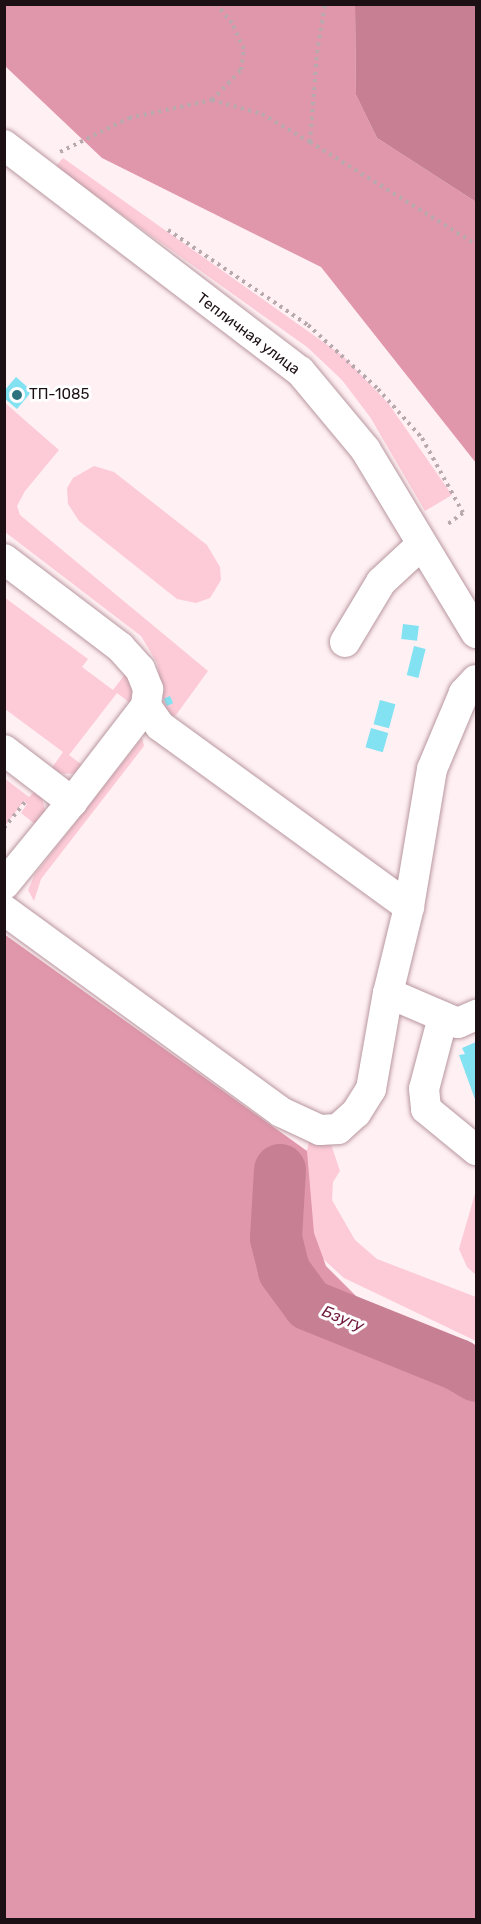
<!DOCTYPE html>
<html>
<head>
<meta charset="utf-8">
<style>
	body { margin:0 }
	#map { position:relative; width:481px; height:1924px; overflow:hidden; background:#fff0f3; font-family:Rubik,sans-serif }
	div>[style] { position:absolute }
	.green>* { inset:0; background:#fdcbd8 }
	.forest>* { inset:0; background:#e096ab }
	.water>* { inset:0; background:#c77f94 }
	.river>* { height:52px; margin:-26px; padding:0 26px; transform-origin:26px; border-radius:26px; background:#c77f94 }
	.building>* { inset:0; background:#82e2f2; transform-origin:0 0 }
	.path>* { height:4px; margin-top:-2px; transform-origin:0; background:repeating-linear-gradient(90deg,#b7a9ad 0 3px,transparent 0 7.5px) }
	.roads { filter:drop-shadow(0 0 2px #b8979f) drop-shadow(0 0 2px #b8979f) }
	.minor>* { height:30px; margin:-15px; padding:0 15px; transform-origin:15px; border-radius:15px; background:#fff }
	.dots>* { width:16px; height:16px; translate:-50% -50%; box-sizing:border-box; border:3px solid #fff; border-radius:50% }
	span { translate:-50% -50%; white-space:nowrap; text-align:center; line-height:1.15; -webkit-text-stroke:6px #fff; paint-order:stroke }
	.street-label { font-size:15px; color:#1c1014 }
	.poi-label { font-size:15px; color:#1c1014 }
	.left { translate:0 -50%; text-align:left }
	.water-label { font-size:16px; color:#6e173a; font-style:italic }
	.frame { position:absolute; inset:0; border:6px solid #1c1014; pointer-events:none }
</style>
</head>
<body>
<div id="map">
	<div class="green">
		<div style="clip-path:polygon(63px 158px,343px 356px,388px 403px,452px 495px,425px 511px,370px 417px,342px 380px,307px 347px,55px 167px)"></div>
		<div style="clip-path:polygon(4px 402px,59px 450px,25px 491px,17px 506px,20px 515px,208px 671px,176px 715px,171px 717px,164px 705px,157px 663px,141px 636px,5px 532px)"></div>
		<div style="clip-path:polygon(94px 466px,114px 472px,207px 545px,220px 567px,221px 580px,210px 598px,196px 603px,177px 599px,79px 521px,68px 504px,67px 488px,73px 478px)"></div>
		<div style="clip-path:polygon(4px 597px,88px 659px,82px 667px,113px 690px,129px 669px,133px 675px,134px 706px,117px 693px,69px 755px,86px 768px,80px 773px,64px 774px,51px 769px,63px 752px,5px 709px)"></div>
		<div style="clip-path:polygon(142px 738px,144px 746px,41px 879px,34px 901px,28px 890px,35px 874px)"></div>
		<div style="clip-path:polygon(4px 778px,29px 797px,35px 791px,42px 798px,46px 814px,40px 828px,21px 813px,27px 804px,24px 801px,5px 826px)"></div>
		<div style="clip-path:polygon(312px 1130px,329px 1138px,340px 1171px,333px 1182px,332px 1200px,355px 1240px,377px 1259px,476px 1297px,476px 1341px,344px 1278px,321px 1257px,312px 1244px,301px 1174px)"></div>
		<div style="clip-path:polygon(476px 1190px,476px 1275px,467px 1267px,459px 1249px)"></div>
	</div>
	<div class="forest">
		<div style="clip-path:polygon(4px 5px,355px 5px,356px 95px,377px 138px,476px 202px,476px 463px,321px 267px,102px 158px,5px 66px)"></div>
		<div style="clip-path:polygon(4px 934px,307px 1151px,314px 1233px,326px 1266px,359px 1299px,476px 1356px,476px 1919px,5px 1919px)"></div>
	</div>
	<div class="water">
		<div style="clip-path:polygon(355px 5px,476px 5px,476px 202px,377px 138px,356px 95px)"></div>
	</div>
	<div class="river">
		<div style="left:280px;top:1170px;width:68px;rotate:93.4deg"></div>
		<div style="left:276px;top:1238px;width:34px;rotate:76deg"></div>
		<div style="left:284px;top:1271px;width:42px;rotate:53.7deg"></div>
		<div style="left:309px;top:1305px;width:161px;rotate:21.9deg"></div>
		<div style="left:458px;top:1365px;width:21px;rotate:31deg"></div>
	</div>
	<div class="building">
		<div style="clip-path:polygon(16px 377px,32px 391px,17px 409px,4px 398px,4px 391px)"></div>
		<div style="left:403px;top:624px;width:16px;height:15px;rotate:7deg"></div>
		<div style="left:414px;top:646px;width:12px;height:30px;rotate:14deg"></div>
		<div style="left:170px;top:696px;width:8px;height:7px;rotate:67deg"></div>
		<div style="left:380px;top:700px;width:16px;height:25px;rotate:15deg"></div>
		<div style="left:371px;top:728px;width:18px;height:20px;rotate:16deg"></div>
		<div style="clip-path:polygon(476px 1042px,476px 1102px,459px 1055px,465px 1054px,462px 1048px)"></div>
	</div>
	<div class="path">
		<div style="left:212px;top:100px;width:42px;rotate:-46deg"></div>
		<div style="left:241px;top:70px;width:21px;rotate:-82deg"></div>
		<div style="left:244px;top:49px;width:29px;rotate:-115deg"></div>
		<div style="left:232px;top:23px;width:25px;rotate:-130deg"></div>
		<div style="left:310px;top:142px;width:195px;rotate:31.6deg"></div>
		<div style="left:60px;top:152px;width:77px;rotate:-26.2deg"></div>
		<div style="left:129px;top:118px;width:85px;rotate:-12.2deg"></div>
		<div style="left:212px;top:100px;width:52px;rotate:15.6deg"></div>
		<div style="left:262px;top:114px;width:56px;rotate:30.3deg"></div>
		<div style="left:310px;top:142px;width:89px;rotate:-85.5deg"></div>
		<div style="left:317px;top:53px;width:50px;rotate:-80.7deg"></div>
		<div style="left:168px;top:230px;width:169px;rotate:34.2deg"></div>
		<div style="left:308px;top:325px;width:95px;rotate:42.4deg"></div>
		<div style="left:378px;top:389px;width:66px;rotate:48.1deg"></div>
		<div style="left:422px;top:438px;width:85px;rotate:61.3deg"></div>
		<div style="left:463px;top:513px;width:22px;rotate:144deg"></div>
		<div style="left:4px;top:828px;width:33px;rotate:-51deg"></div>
	</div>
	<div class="roads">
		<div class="minor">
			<div style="left:4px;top:145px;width:372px;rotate:37.4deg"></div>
			<div style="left:300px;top:371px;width:102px;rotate:50.2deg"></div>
			<div style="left:365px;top:449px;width:215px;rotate:58.9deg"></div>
			<div style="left:4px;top:559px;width:146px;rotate:37.2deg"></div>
			<div style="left:120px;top:647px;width:30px;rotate:48deg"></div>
			<div style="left:140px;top:669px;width:22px;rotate:68deg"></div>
			<div style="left:148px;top:689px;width:17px;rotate:97deg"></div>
			<div style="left:146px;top:706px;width:24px;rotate:55deg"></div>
			<div style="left:160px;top:726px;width:308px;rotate:36deg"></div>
			<div style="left:345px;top:642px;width:70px;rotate:-59deg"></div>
			<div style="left:381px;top:582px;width:54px;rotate:-42.8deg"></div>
			<div style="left:476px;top:680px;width:18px;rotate:133deg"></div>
			<div style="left:464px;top:693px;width:82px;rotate:112.8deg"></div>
			<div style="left:432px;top:769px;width:140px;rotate:99.5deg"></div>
			<div style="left:409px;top:907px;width:89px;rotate:103.7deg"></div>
			<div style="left:388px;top:993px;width:76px;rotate:23.2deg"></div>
			<div style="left:458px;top:1023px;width:20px;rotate:-24deg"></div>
			<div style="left:4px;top:750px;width:86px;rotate:37.4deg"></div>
			<div style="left:72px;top:802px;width:121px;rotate:-52.4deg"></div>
			<div style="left:4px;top:885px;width:107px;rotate:-50.7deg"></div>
			<div style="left:4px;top:910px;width:343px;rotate:36.1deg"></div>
			<div style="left:281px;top:1112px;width:43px;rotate:24.8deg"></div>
			<div style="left:320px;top:1130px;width:18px;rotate:-3deg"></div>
			<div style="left:338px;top:1129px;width:24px;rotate:-42deg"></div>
			<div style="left:356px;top:1113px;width:28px;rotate:-58deg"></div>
			<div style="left:371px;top:1089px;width:97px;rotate:-80deg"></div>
			<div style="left:443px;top:1017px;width:74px;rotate:104.8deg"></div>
			<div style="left:424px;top:1089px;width:20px;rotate:84deg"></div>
			<div style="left:426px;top:1109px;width:65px;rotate:39.4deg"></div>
		</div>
	</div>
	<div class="dots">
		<div style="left:17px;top:395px;background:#2b727e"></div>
	</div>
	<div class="street-label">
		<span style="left:248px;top:334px;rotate:37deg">Тепличная улица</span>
	</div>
	<div class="poi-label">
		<span class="left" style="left:29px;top:395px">ТП-1085</span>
	</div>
	<div class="water-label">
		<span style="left:343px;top:1319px;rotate:22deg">Бзугу</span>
	</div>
	<div class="frame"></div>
</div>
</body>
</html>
